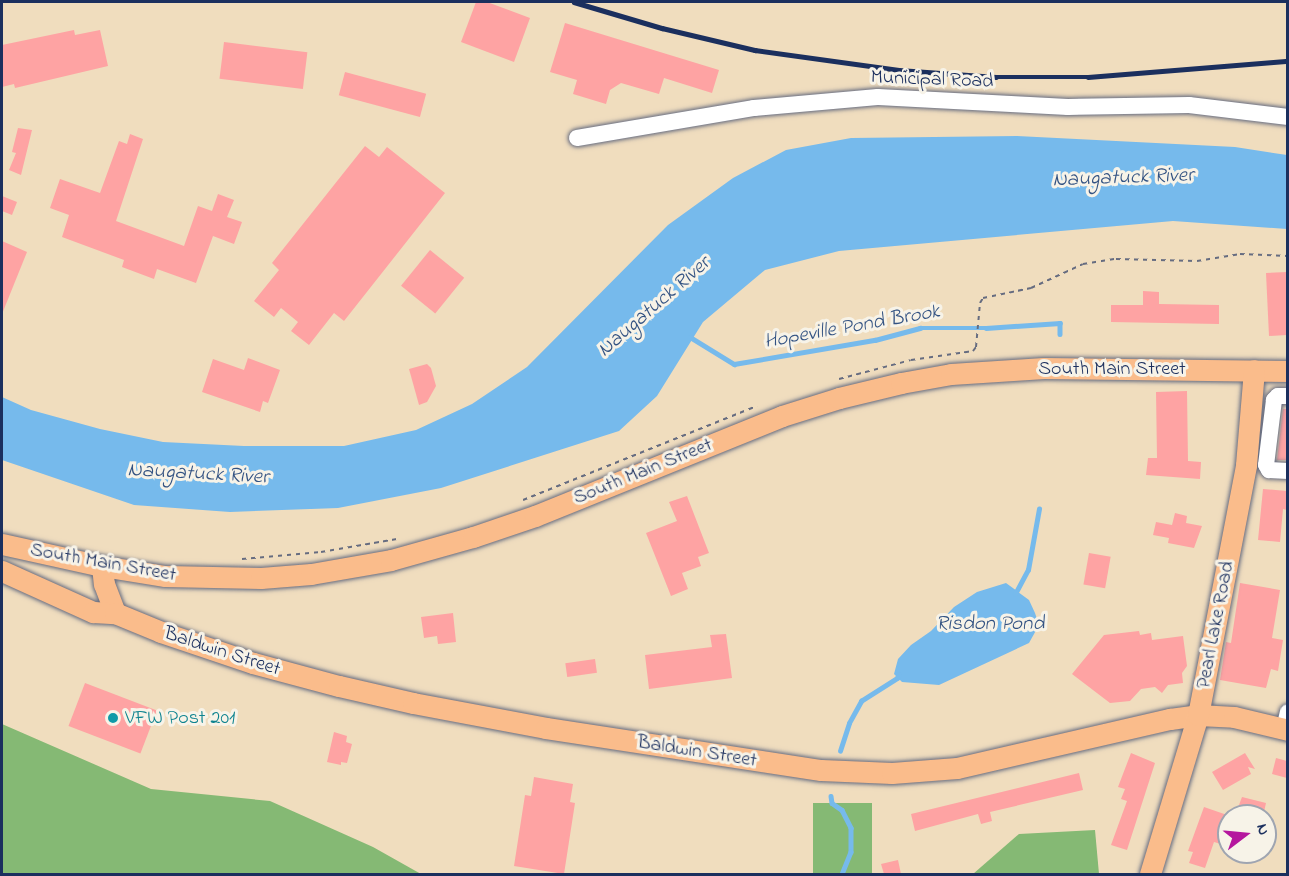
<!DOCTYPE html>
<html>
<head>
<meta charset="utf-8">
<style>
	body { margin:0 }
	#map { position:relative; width:1289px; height:876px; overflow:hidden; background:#f0ddbe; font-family:"Indie Flower",sans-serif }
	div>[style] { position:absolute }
	.forest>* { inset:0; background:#85b974; transform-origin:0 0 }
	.water>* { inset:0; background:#76baec }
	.stream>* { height:4.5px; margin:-2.25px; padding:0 2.25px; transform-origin:2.25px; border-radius:2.25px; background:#76baec }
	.building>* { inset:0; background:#fea3a3; transform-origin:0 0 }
	.path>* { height:2px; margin-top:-1px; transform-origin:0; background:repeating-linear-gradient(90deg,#666c80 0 4.5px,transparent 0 9px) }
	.roads { filter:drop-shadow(0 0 2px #666c80) drop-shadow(0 0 2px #666c80) }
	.minor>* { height:16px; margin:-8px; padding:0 8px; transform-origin:8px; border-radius:8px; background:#fff }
	.major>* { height:21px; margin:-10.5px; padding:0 10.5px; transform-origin:10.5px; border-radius:10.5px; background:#fabc8b }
	.rail>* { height:4.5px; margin:-2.25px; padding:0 2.25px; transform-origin:2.25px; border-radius:2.25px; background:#1b2f5e }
	.dots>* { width:16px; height:16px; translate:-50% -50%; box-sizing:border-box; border:3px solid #f7f3e8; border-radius:50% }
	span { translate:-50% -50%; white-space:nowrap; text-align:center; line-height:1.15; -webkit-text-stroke:6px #f7f3e8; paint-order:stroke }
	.street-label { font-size:20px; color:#1b2f5e }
	.culture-label { font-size:20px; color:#0d838f }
	.left { translate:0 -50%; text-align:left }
	.water-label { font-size:21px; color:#325282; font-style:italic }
	.frame { position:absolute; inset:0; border:3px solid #1b2f5e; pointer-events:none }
	.north { position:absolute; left:1217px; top:804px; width:60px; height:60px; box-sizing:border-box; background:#f7f3e8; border:2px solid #9fa5b1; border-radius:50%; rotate:74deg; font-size:16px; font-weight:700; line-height:24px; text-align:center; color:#1b2f5e }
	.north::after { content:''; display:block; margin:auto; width:21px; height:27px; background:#b5179e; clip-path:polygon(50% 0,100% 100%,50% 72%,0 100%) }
</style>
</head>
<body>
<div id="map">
	<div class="forest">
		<div style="clip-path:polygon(2px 724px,151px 789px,270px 801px,373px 847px,421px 874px,2px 874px)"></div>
		<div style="left:813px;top:803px;width:59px;height:71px"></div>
		<div style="clip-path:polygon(1095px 830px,1099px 874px,973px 874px,1019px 834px)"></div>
	</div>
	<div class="water">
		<div style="clip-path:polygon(1017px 136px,1235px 147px,1287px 155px,1287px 229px,1173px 221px,839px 251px,765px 270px,703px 322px,657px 396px,619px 431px,441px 488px,338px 508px,230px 512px,134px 505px,2px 460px,2px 397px,31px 410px,100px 429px,163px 442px,244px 446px,344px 446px,416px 430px,472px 404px,527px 367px,668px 225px,733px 178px,786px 150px,851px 138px)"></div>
		<div style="clip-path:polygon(1006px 583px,1029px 600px,1035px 613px,1039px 625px,1029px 643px,939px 685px,902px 682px,894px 674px,898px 659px,911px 645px,931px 631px,954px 607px,977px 592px)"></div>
	</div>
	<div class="stream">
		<div style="left:690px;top:337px;width:52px;rotate:31.5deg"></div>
		<div style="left:734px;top:364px;width:143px;rotate:-9.7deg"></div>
		<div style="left:875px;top:340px;width:47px;rotate:-14.9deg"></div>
		<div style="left:920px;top:328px;width:66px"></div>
		<div style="left:986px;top:328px;width:74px;rotate:-3.9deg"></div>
		<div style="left:1060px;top:323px;width:11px;rotate:90deg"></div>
		<div style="left:1015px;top:594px;width:27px;rotate:-62deg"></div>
		<div style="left:1028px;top:570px;width:62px;rotate:-79.8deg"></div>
		<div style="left:840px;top:751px;width:29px;rotate:-72deg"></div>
		<div style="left:849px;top:723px;width:25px;rotate:-61deg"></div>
		<div style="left:861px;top:701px;width:43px;rotate:-32.6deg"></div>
		<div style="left:897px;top:678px;width:4px;rotate:-63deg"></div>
		<div style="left:831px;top:796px;width:7px;rotate:82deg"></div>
		<div style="left:832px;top:803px;width:12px;rotate:35deg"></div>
		<div style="left:842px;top:810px;width:20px;rotate:63deg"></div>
		<div style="left:851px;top:828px;width:24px;rotate:90deg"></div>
		<div style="left:851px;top:852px;width:24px;rotate:112deg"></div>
	</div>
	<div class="building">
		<div style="clip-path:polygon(476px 2px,487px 2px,530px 18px,514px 62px,461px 42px)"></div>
		<div style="clip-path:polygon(565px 23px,719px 70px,712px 93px,664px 78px,659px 94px,621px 83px,610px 90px,606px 104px,573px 94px,577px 80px,550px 72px)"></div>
		<div style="clip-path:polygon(74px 30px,75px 35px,100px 30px,108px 66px,15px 88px,14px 84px,2px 87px,2px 45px)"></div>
		<div style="left:224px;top:42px;width:84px;height:37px;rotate:7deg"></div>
		<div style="left:345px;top:72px;width:84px;height:24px;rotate:15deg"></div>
		<div style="clip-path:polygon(18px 128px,32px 130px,21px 175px,9px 170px,16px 153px,12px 152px)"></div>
		<div style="clip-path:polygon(130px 134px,143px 139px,116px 221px,184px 246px,198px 206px,212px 211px,218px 194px,234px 200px,227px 217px,242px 222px,234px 244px,213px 236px,196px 283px,157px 269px,154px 279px,122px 267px,124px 260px,62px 237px,69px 215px,50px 208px,60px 179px,100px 193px,119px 141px,127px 144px)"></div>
		<div style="clip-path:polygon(365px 146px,379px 157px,387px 147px,445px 193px,344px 321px,334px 313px,309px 345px,291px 331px,298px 322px,281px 308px,274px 317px,254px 301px,279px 270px,272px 263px)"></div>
		<div style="clip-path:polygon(2px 196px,17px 202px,12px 215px,2px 211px)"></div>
		<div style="clip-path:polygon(2px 241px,27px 252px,2px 314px)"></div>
		<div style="left:430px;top:250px;width:44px;height:46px;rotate:39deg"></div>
		<div style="clip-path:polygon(1287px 272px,1287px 335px,1269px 336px,1266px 273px)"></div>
		<div style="clip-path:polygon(1143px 291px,1159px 292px,1159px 304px,1219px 305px,1219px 324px,1111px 322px,1111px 305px,1143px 305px)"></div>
		<div style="clip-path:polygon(248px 358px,280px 370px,268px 403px,263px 401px,260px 412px,202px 392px,213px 359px,244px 370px)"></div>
		<div style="clip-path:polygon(427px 364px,431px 368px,436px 386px,427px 402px,419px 405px,409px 369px)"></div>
		<div style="clip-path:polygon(1187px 391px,1188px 461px,1201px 462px,1200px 479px,1146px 475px,1148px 458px,1157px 458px,1156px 392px)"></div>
		<div style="clip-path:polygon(1283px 409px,1287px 409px,1287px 460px,1277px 460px)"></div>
		<div style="clip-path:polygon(1263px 489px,1287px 491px,1287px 510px,1283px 509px,1280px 542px,1258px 540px)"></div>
		<div style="clip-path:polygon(687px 496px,709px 553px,698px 557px,701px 566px,682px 573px,688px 589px,671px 596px,646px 533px,677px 521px,669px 502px)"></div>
		<div style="clip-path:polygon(1175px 513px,1187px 516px,1186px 523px,1202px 526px,1194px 548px,1168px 543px,1169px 538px,1153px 535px,1156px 522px,1172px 525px)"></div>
		<div style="left:1089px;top:553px;width:22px;height:32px;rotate:10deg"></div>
		<div style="clip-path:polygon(1240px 583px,1280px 590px,1272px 638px,1283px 640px,1278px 671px,1271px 669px,1266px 688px,1220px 680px,1226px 642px,1231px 643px)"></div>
		<div style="clip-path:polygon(453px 613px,456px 642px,438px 644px,437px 636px,424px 638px,421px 617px)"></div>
		<div style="clip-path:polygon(1139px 631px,1140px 635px,1151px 633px,1152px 640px,1183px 636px,1187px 666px,1182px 673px,1183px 683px,1168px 685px,1162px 693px,1155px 687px,1141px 689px,1130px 701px,1110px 703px,1072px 674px,1104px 635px)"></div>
		<div style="clip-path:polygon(726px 634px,732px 678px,649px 689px,645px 655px,712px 647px,710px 635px)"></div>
		<div style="left:595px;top:659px;width:14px;height:30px;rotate:82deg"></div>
		<div style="left:85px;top:683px;width:77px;height:46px;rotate:21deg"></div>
		<div style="clip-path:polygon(334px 732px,347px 736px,346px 742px,352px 744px,347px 763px,341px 762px,341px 765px,327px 762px)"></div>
		<div style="clip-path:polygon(1131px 753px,1155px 763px,1127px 850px,1111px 845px,1127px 801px,1121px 799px,1125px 789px,1118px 787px)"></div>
		<div style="clip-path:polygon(1245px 753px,1255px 769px,1248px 767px,1251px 774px,1223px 790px,1212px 772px)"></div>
		<div style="clip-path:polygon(1276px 758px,1287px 761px,1287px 778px,1272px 774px)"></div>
		<div style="clip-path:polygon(1079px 773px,1083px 790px,990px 812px,992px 821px,981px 824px,978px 814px,915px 831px,911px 814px)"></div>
		<div style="clip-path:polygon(534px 777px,573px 784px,570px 802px,575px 803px,564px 874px,514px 866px,525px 795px,531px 796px)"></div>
		<div style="clip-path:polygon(1242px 797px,1266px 803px,1263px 816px,1236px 813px)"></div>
		<div style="clip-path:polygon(1204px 807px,1230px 816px,1221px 844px,1214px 842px,1205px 868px,1189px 863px,1193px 852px,1188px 851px)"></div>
		<div style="clip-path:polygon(898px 860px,901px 874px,884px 874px,881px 864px)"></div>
	</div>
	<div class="path">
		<div style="left:839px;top:379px;width:74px;rotate:-14.8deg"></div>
		<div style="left:911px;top:360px;width:63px;rotate:-8.3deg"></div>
		<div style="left:973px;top:351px;width:5px;rotate:-53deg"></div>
		<div style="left:976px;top:347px;width:44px;rotate:-84.8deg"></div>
		<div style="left:980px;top:303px;width:6px;rotate:-59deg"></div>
		<div style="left:983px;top:298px;width:49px;rotate:-11.8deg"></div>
		<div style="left:1031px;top:288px;width:57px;rotate:-24.8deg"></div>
		<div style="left:1083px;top:264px;width:33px;rotate:-9deg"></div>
		<div style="left:1116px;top:259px;width:81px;rotate:1.4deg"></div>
		<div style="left:1197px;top:261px;width:44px;rotate:-9.2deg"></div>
		<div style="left:1240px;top:254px;width:48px;rotate:2.4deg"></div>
		<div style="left:523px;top:500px;width:252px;rotate:-21.9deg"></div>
		<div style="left:242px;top:559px;width:79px;rotate:-5.1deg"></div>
		<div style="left:321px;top:552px;width:77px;rotate:-9.7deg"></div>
	</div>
	<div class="roads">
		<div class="minor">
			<div style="left:577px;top:138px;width:180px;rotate:-9.6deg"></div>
			<div style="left:754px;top:108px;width:124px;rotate:-5.1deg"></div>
			<div style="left:878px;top:97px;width:190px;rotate:3deg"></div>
			<div style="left:1068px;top:107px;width:121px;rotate:-0.9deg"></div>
			<div style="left:1189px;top:105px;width:100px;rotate:6.9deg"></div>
			<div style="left:1288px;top:396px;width:10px;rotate:180deg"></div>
			<div style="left:1278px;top:396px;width:6px;rotate:135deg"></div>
			<div style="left:1274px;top:400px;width:65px;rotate:97deg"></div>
			<div style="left:1266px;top:465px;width:6px;rotate:59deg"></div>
			<div style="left:1269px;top:470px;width:19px;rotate:3deg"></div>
			<div style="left:1284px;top:729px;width:17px;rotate:-77deg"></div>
		</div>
		<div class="major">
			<div style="left:2px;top:544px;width:102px;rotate:12.4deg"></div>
			<div style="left:102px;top:566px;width:64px;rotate:9deg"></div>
			<div style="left:165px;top:576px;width:96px;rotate:1.2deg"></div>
			<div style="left:261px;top:578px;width:50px;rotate:-4.6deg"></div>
			<div style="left:311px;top:574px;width:81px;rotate:-9.9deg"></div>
			<div style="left:391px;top:560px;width:85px;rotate:-15.7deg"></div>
			<div style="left:473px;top:537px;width:65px;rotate:-18.7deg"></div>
			<div style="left:535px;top:516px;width:266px;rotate:-22deg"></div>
			<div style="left:782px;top:416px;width:60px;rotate:-17.5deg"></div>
			<div style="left:839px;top:398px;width:64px;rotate:-13.6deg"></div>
			<div style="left:901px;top:383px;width:51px;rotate:-10.2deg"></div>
			<div style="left:951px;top:374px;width:93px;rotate:-3.7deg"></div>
			<div style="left:1044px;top:368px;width:244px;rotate:0.7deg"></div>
			<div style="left:102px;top:566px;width:18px;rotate:84deg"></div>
			<div style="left:104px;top:584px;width:31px;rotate:69deg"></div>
			<div style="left:2px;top:571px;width:100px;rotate:24.3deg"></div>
			<div style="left:93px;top:612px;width:22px;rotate:3deg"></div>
			<div style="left:115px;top:613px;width:50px;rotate:22.4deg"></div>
			<div style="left:161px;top:632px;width:97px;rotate:18.6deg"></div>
			<div style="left:253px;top:663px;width:89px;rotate:15deg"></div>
			<div style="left:339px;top:686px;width:76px;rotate:12.9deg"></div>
			<div style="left:413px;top:703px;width:135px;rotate:10.6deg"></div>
			<div style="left:546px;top:728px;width:278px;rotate:8.7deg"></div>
			<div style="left:821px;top:770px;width:71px;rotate:2.4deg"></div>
			<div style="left:892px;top:773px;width:65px;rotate:-4.4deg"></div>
			<div style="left:957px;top:768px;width:219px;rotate:-13deg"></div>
			<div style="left:1170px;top:719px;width:28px;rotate:-8deg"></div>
			<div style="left:1198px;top:715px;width:36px;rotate:3deg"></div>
			<div style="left:1234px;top:717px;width:56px;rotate:13.5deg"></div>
			<div style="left:1150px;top:874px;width:166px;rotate:-73.2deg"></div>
			<div style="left:1198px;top:715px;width:255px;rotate:-79.1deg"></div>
			<div style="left:1246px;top:465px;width:95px;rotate:-85.2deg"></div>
		</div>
	</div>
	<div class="rail">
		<div style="left:574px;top:2px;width:92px;rotate:16.5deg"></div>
		<div style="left:662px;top:28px;width:96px;rotate:13.3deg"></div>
		<div style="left:755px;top:50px;width:145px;rotate:7.9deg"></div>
		<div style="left:899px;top:70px;width:97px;rotate:4.1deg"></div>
		<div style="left:996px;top:77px;width:92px"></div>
		<div style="left:1088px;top:77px;width:201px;rotate:-4.6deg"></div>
	</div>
	<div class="dots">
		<div style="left:113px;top:718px;background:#0f9aa8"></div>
	</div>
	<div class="street-label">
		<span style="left:932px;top:80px;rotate:2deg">Municipal Road</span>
		<span style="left:1112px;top:369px">South Main Street</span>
		<span style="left:643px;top:472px;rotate:-22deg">South Main Street</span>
		<span style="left:103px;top:563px;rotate:10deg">South Main Street</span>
		<span style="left:1216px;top:625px;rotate:-79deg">Pearl Lake Road</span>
		<span style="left:222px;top:652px;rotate:18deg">Baldwin Street</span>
		<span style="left:697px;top:752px;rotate:9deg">Baldwin Street</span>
	</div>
	<div class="culture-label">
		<span class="left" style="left:125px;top:718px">VFW Post 201</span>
	</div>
	<div class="water-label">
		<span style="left:1123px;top:178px;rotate:-2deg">Naugatuck River</span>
		<span style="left:654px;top:307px;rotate:-41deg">Naugatuck River</span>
		<span style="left:852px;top:327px;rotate:-10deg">Hopeville Pond Brook</span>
		<span style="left:198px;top:474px;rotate:3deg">Naugatuck River</span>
		<span style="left:990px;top:624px">Risdon Pond</span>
	</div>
	<div class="frame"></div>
	<div class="north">N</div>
</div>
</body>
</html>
